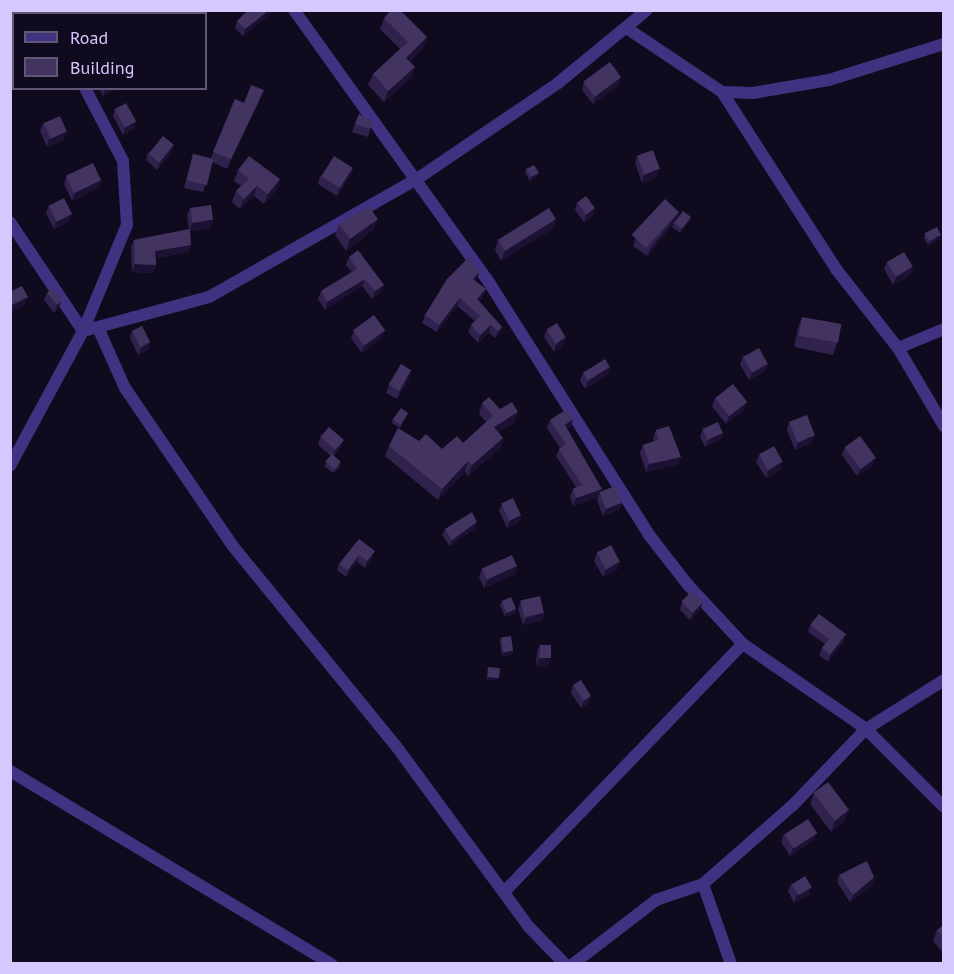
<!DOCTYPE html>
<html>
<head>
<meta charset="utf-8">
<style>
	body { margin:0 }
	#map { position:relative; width:954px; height:974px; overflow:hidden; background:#100a1e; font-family:"PT Sans",sans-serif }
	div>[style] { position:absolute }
	.minor>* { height:12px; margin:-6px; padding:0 6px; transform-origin:6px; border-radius:6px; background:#403281 }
	.wall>* { inset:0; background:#30214d }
	.shaded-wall>* { inset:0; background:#1c1132 }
	.building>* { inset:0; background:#423360; transform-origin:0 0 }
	span { translate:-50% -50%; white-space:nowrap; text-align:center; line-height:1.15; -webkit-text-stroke:5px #100a1e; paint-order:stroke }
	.frame { position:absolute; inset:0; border:12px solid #d6c7ff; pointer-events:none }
	.legend { position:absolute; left:12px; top:12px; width:195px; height:78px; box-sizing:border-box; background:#100a1e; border:2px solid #5f5678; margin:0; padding:8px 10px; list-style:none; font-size:18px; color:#d6c7ff }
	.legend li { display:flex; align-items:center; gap:12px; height:30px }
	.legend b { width:30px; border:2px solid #5f5678 }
</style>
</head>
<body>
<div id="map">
	<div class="minor">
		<div style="left:47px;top:10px;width:4px;rotate:63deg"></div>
		<div style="left:294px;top:10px;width:337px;rotate:54.4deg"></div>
		<div style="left:490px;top:284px;width:297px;rotate:57.6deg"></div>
		<div style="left:649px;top:535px;width:63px;rotate:52deg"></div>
		<div style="left:688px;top:585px;width:81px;rotate:47deg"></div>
		<div style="left:743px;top:644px;width:150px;rotate:34.6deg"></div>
		<div style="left:866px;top:729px;width:110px;rotate:45deg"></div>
		<div style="left:628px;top:29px;width:113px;rotate:33.8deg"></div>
		<div style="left:722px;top:92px;width:31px;rotate:2deg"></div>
		<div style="left:753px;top:93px;width:77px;rotate:-9.7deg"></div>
		<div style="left:829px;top:80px;width:121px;rotate:-17.4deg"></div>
		<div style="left:722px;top:92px;width:211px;rotate:57.2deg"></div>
		<div style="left:836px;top:269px;width:100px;rotate:51.9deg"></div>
		<div style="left:898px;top:348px;width:91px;rotate:59.5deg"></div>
		<div style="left:10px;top:222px;width:131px;rotate:56.2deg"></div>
		<div style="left:83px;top:331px;width:131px;rotate:-15.1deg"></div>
		<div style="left:209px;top:297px;width:239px;rotate:-29.6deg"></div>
		<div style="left:417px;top:179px;width:171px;rotate:-34.2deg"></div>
		<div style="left:558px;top:83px;width:115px;rotate:-39.4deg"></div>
		<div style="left:99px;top:330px;width:64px;rotate:65.9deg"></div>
		<div style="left:125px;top:388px;width:190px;rotate:55.7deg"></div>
		<div style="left:232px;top:545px;width:259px;rotate:50.8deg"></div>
		<div style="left:396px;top:746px;width:223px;rotate:53.7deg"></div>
		<div style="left:528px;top:926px;width:53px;rotate:45.8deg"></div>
		<div style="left:898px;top:348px;width:50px;rotate:-22.4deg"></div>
		<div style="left:10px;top:466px;width:153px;rotate:-61.6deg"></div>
		<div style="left:83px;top:331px;width:115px;rotate:-67.5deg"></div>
		<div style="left:127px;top:225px;width:64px;rotate:-93.6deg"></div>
		<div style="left:123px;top:161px;width:82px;rotate:-117.5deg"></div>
		<div style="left:10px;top:771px;width:375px;rotate:31deg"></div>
		<div style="left:703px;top:884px;width:85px;rotate:70.7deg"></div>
		<div style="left:504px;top:892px;width:344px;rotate:-46.1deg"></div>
		<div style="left:573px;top:964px;width:105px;rotate:-37.6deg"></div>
		<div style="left:656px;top:900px;width:50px;rotate:-18.8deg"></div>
		<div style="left:703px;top:884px;width:120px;rotate:-41.3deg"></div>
		<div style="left:793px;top:805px;width:105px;rotate:-46.2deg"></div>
		<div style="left:866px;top:729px;width:92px;rotate:-32.1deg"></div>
	</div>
	<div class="wall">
		<div style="clip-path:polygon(190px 10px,209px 10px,206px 14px,193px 14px)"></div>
		<div style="clip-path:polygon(275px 10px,243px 36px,235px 28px,237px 21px)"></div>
		<div style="clip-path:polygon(384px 18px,427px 37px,423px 48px,410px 61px,415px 67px,411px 78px,384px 102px,368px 85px,373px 74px,400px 49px,380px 29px)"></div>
		<div style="clip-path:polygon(584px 82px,619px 85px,593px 104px,582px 90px)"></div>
		<div style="clip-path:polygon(99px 88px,116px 88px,103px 96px)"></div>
		<div style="clip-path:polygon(235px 99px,244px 103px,260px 99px,227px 169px,212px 162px,203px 192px,184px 188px,193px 154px,211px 158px)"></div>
		<div style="clip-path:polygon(115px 109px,136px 121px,134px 129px,123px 135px,113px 116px)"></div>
		<div style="clip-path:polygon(359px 114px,372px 122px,368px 137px,352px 132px)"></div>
		<div style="clip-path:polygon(43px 123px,64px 140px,47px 147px,40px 131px)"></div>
		<div style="clip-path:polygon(148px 153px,171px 153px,157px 170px,146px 160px)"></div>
		<div style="clip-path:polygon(637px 156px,657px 177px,642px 183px,635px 163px)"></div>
		<div style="clip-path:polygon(353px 168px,350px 176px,337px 196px,318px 184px,320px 176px)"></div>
		<div style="clip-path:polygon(526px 169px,539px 173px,537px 176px,530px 181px,525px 173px)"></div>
		<div style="clip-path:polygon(238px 170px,280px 179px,276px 190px,264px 204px,254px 196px,240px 209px,232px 202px,236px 191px,241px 186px,234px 181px)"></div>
		<div style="clip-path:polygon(66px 177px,101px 180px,99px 187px,72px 201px,64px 184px)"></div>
		<div style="clip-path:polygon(577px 203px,595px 208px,592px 216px,584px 222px,575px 210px)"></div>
		<div style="clip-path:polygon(49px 205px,69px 222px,54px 229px,46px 213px)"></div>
		<div style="clip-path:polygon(190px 208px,211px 228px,190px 231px,189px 252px,156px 258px,156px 265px,153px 273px,132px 272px,131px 247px,134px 240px,189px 229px,187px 215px)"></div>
		<div style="clip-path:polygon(679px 212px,676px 220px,647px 256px,633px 246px,636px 238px)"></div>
		<div style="clip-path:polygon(691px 217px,689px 221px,680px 233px,672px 227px,674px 223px)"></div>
		<div style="clip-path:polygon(378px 219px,373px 230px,346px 251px,335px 235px,339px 224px)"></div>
		<div style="clip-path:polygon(556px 219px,552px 229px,501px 261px,495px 250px,498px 240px)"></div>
		<div style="clip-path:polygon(925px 234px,940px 239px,928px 245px,924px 238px)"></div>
		<div style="clip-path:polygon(349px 257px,384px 285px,381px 292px,372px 299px,362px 286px,325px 310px,318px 299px,321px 291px,352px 272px,346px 265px)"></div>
		<div style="clip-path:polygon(887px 262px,913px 267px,910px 275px,893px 285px,884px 269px)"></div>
		<div style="clip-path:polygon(477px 280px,475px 281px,483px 297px,479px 301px,502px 327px,499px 334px,495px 338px,489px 333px,478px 343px,468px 332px,471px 325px,475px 321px,457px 306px,437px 332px,422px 323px,425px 315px)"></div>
		<div style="clip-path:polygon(47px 293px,61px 301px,58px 309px,54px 313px,44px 300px)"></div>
		<div style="clip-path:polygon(802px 317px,837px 343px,833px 355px,794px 347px,798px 328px)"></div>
		<div style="clip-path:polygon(547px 329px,563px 346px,554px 352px,544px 337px)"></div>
		<div style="clip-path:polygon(132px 330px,150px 342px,148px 350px,138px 355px,130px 338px)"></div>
		<div style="clip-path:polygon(385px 330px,382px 338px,362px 353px,351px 338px,354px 331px)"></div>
		<div style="clip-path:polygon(743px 356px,768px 364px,765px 371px,749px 380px,740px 364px)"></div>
		<div style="clip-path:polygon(610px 367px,607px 375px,585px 389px,580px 381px,583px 373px)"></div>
		<div style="clip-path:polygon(409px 378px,397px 399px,386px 393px,389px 385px)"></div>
		<div style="clip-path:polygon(715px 398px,747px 402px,744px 410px,726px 424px,712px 406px)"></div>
		<div style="clip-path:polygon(482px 403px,500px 409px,514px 423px,498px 432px,503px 438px,500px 448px,468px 476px,465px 472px,438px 500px,385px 456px,389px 446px,419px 441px,442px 449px,463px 443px,486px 422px,479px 414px)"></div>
		<div style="clip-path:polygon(408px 413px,400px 428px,392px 423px,393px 419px)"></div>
		<div style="clip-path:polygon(550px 420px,571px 427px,567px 429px,601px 492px,622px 503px,619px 510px,603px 516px,597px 500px,598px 497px,573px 506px,570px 496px,573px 489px,576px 487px,556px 456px,559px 449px,560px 448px,547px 428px)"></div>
		<div style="clip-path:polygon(789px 422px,812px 443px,795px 450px,787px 430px)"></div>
		<div style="clip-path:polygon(703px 429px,723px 433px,720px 440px,705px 447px,700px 437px)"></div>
		<div style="clip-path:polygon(656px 430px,678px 464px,646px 472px,640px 453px,643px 445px,654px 441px,653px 438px)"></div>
		<div style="clip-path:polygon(320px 437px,341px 447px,334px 456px,340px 466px,333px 473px,324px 466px,326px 462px,331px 456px,318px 445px)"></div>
		<div style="clip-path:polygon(845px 447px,873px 465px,857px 476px,842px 455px)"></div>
		<div style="clip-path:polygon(759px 455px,780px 470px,766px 478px,756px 462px)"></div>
		<div style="clip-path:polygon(502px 504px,518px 523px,507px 528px,499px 511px)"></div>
		<div style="clip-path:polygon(475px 528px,450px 546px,442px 535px,445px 529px)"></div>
		<div style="clip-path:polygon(359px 539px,372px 558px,365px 568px,357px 562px,346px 577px,337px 570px,339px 564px)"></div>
		<div style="clip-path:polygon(597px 553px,618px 569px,603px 577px,594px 561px)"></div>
		<div style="clip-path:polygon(517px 566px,515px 574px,484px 588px,479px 577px,482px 569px)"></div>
		<div style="clip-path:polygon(502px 601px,516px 609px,515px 613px,505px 617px,500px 605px)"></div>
		<div style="clip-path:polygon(521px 601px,544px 613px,542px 620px,523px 625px,518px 609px)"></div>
		<div style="clip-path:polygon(682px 602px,700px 610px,690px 620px,680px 610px)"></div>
		<div style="clip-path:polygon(810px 625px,844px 641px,828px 662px,819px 655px,822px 648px,825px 644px,808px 632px)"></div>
		<div style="clip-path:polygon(501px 637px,511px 655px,502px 656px,500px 641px)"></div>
		<div style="clip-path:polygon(540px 645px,548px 667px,536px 666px,537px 652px)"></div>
		<div style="clip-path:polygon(573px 685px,591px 696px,588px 704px,581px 708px,571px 693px)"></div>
		<div style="clip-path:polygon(814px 793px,845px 821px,831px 832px,810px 804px)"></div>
		<div style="clip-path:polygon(784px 834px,814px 840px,790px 856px,781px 842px)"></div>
		<div style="clip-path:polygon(839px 875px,874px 877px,872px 885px,850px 902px,837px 882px)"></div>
		<div style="clip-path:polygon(791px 884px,809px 895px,794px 903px,788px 891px)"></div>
		<div style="clip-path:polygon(944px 925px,944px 954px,933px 941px,937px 930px)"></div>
	</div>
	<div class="shaded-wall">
		<div style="clip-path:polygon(203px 10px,209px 10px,206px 14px,201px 14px)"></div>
		<div style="clip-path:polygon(269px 10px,275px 10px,243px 36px,245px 29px)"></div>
		<div style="clip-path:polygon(427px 37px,423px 48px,402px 69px,406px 58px)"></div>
		<div style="clip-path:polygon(415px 67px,411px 78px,384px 102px,388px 91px)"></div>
		<div style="clip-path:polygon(621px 77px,619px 85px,593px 104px,595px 97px)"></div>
		<div style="clip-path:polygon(105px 88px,116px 88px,103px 96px)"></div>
		<div style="clip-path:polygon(264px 90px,260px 99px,227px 169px,231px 159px)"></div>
		<div style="clip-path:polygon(136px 121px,134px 129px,123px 135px,125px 127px)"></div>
		<div style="clip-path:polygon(67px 132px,64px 140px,47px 147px,49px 139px)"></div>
		<div style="clip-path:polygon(174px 145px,171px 153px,157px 170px,160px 162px)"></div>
		<div style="clip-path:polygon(353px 168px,350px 176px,337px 196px,339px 188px)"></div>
		<div style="clip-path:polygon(660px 169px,657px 177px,642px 183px,644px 175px)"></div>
		<div style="clip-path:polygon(539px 173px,537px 176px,530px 181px,531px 177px)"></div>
		<div style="clip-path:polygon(280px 179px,276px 190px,264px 204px,268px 194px)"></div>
		<div style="clip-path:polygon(101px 180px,99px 187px,72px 201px,75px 193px)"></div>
		<div style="clip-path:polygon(257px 186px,254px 196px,240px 209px,244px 199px)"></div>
		<div style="clip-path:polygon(595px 208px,592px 216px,584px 222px,586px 215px)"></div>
		<div style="clip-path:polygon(679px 212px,676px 220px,647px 256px,650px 249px)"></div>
		<div style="clip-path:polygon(72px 214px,69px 222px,54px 229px,56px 222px)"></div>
		<div style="clip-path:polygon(691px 217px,689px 221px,680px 233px,681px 229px)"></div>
		<div style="clip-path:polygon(378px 219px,373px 230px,346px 251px,350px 239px)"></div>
		<div style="clip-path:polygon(556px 219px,552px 229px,501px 261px,505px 251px)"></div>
		<div style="clip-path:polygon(213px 220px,211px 228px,190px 231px,192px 223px)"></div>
		<div style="clip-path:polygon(941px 235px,940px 239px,928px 245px,930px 242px)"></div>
		<div style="clip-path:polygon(191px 245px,189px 252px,152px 259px,155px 251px)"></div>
		<div style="clip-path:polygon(135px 264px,156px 265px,153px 273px,132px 272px)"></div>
		<div style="clip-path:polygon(913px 267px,910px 275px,893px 285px,896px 277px)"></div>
		<div style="clip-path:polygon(479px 272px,477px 280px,470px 286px,473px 279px)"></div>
		<div style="clip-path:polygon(365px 279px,362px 286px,325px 310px,327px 302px)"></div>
		<div style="clip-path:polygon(384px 285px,381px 292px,372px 299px,375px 291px)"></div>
		<div style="clip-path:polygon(486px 289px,483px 297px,474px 307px,477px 299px)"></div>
		<div style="clip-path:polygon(28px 297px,25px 305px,10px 312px,10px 306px)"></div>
		<div style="clip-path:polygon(460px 298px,457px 306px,437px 332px,439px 325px)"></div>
		<div style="clip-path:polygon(61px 301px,58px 309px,54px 313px,57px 305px)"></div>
		<div style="clip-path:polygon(491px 325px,489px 333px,478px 343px,480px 335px)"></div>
		<div style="clip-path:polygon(502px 327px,499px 334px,495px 338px,498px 331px)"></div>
		<div style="clip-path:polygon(385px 330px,382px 338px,362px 353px,364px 345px)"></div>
		<div style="clip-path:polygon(566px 338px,563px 346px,554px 352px,556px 344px)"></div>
		<div style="clip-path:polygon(150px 342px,148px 350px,138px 355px,141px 348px)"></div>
		<div style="clip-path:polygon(768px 364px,765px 371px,749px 380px,752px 373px)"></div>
		<div style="clip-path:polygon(610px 367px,607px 375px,585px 389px,588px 381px)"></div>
		<div style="clip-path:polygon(411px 370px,409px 378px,397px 399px,400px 391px)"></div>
		<div style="clip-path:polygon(747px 402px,744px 410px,726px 424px,729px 416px)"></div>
		<div style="clip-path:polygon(518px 412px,514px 423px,490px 437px,494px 427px)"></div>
		<div style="clip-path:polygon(573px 419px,571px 427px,562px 433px,565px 425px)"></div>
		<div style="clip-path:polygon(723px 433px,720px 440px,705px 447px,708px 440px)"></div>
		<div style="clip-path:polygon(815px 436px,812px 443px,795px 450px,798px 443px)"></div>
		<div style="clip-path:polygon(503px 438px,500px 448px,468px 476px,472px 465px)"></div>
		<div style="clip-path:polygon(344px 440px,341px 447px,333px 457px,335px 450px)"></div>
		<div style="clip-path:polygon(681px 457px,678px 464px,646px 472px,649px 464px)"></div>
		<div style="clip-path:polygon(876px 458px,873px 465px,857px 476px,860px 469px)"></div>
		<div style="clip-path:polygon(468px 461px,465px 472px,438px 500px,442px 489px)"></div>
		<div style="clip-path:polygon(783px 462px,780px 470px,766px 478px,768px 471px)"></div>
		<div style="clip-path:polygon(602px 489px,598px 497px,573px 506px,576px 498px)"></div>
		<div style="clip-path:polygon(622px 503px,619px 510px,603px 516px,606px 509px)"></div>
		<div style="clip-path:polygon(521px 515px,518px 523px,507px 528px,510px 520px)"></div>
		<div style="clip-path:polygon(477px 522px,475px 528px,450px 546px,452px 540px)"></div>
		<div style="clip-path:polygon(375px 551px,372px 558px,365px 568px,367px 561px)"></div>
		<div style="clip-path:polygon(359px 555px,357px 562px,346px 577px,348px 570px)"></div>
		<div style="clip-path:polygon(620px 562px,618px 569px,603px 577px,606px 570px)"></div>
		<div style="clip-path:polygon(517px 566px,515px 574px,484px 588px,487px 580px)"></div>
		<div style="clip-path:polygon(703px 602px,700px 610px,690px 620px,693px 612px)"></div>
		<div style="clip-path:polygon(516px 609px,515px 613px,505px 617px,506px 613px)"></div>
		<div style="clip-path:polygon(544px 613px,542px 620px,523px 625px,526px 618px)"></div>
		<div style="clip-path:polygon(846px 634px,844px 641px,828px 662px,830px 655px)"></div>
		<div style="clip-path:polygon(513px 651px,511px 655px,502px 656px,503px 653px)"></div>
		<div style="clip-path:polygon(539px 658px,550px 659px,548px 667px,536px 666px)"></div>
		<div style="clip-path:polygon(487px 677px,499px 677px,497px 681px,486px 680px)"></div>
		<div style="clip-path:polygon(591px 696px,588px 704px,581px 708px,584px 701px)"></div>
		<div style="clip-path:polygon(849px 810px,845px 821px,831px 832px,835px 821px)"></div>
		<div style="clip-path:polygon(817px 833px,814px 840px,790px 856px,793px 848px)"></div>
		<div style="clip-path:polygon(874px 877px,872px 885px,850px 902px,853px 895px)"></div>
		<div style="clip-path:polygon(812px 887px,809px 895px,794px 903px,797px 895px)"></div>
	</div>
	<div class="building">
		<div style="clip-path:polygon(248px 10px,269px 10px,245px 29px,237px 21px)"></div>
		<div style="clip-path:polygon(391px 10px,400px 10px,427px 37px,406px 58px,415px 67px,388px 91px,373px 74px,408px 42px,384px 18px)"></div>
		<div style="left:610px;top:62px;width:19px;height:33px;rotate:54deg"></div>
		<div style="clip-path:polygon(251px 85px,264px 90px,231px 159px,213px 152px,235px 99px,244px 103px)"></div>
		<div style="left:126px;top:103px;width:21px;height:13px;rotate:61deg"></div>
		<div style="clip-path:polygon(359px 114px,372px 122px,370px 129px,355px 124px)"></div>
		<div style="left:60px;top:116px;width:17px;height:18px;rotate:66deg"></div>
		<div style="left:163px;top:136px;width:14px;height:23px;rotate:39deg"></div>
		<div style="left:653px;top:150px;width:20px;height:17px;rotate:70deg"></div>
		<div style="left:193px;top:154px;width:21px;height:27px;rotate:14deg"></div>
		<div style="clip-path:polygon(249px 156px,280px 179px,268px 194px,257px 186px,244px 199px,236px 191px,249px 179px,238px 170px)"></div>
		<div style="left:334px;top:156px;width:22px;height:24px;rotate:32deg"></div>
		<div style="left:93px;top:163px;width:19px;height:30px;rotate:65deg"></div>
		<div style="clip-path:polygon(534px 165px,539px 173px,531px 177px,526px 169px)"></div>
		<div style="left:586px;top:196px;width:15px;height:11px;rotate:53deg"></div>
		<div style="left:64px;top:198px;width:18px;height:17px;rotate:63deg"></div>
		<div style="left:665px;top:199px;width:19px;height:49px;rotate:43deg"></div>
		<div style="left:211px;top:205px;width:15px;height:21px;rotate:82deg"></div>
		<div style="clip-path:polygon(369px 207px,378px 219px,350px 239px,339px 224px)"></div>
		<div style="left:549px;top:208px;width:13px;height:60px;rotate:58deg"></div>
		<div style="left:683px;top:211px;width:10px;height:15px;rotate:37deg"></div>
		<div style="left:937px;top:227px;width:9px;height:14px;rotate:63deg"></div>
		<div style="clip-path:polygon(190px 229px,191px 245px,155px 251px,156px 265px,135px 264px,134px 240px)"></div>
		<div style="clip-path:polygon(358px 250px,384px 285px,375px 291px,365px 279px,327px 302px,321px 291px,357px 269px,349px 257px)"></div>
		<div style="left:904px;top:252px;width:17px;height:20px;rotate:59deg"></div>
		<div style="clip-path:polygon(469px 257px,479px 272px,473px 279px,486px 289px,477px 299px,502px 327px,498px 331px,491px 325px,480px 335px,471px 325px,480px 316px,460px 298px,439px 325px,425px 315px,447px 279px)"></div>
		<div style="clip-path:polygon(22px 286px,28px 297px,10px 306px,10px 292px)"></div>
		<div style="clip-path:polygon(52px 288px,61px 301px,57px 305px,47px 293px)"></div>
		<div style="left:374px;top:315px;width:19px;height:26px;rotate:54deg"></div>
		<div style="left:802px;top:317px;width:40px;height:19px;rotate:10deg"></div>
		<div style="left:557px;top:323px;width:17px;height:12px;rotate:59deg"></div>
		<div style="left:142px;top:326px;width:18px;height:11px;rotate:63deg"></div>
		<div style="left:759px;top:348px;width:18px;height:18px;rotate:61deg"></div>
		<div style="left:605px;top:359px;width:9px;height:26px;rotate:58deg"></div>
		<div style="left:401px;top:364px;width:12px;height:24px;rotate:31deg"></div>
		<div style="left:733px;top:384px;width:23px;height:23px;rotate:52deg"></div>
		<div style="clip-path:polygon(489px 397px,500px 409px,512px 402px,518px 412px,494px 427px,503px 438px,472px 465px,468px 461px,442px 489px,389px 446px,398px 428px,419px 441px,426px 434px,442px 449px,457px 436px,463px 443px,493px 416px,482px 403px)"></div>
		<div style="left:401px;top:408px;width:9px;height:14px;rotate:36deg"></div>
		<div style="clip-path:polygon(567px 409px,573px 419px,565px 425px,602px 489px,576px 498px,573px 489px,582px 485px,559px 449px,566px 444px,550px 420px)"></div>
		<div style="left:807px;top:415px;width:22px;height:19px;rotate:69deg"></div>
		<div style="left:718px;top:422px;width:12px;height:17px;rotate:66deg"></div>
		<div style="clip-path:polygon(669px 426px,681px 457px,649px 464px,643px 445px,658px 440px,656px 430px)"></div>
		<div style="left:329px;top:427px;width:20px;height:13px;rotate:41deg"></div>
		<div style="left:860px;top:436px;width:27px;height:19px;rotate:54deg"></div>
		<div style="left:774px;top:446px;width:18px;height:17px;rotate:61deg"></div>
		<div style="left:332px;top:454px;width:12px;height:10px;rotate:42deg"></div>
		<div style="left:615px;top:486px;width:18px;height:17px;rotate:68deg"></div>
		<div style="left:513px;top:498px;width:19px;height:13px;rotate:65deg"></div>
		<div style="clip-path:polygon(472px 512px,477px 522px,452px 540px,445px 529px)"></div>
		<div style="clip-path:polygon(359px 539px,375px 551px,367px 561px,359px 555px,348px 570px,339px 564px)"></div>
		<div style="left:611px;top:545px;width:19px;height:16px;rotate:62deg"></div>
		<div style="left:512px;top:555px;width:12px;height:33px;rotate:66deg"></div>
		<div style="left:692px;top:591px;width:16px;height:15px;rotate:45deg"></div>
		<div style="left:540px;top:596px;width:17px;height:20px;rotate:77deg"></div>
		<div style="left:511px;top:597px;width:13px;height:10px;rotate:67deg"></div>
		<div style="clip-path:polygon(819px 614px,846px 634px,830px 655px,822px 648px,829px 639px,810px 625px)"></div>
		<div style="left:511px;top:636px;width:15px;height:10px;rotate:82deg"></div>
		<div style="left:540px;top:645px;width:11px;height:13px"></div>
		<div style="left:488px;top:667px;width:12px;height:10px;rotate:5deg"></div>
		<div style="left:581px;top:680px;width:19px;height:9px;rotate:58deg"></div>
		<div style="left:828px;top:782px;width:35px;height:18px;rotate:53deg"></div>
		<div style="left:808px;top:819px;width:17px;height:28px;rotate:57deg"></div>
		<div style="clip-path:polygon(867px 861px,874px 877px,853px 895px,839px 875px)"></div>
		<div style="left:805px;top:876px;width:13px;height:16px;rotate:58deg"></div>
		<div style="clip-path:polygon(944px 925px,944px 938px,937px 930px)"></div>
	</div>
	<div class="frame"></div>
	<ul class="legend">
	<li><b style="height:8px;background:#403281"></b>Road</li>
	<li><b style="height:16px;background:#423360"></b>Building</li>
	</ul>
</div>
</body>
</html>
